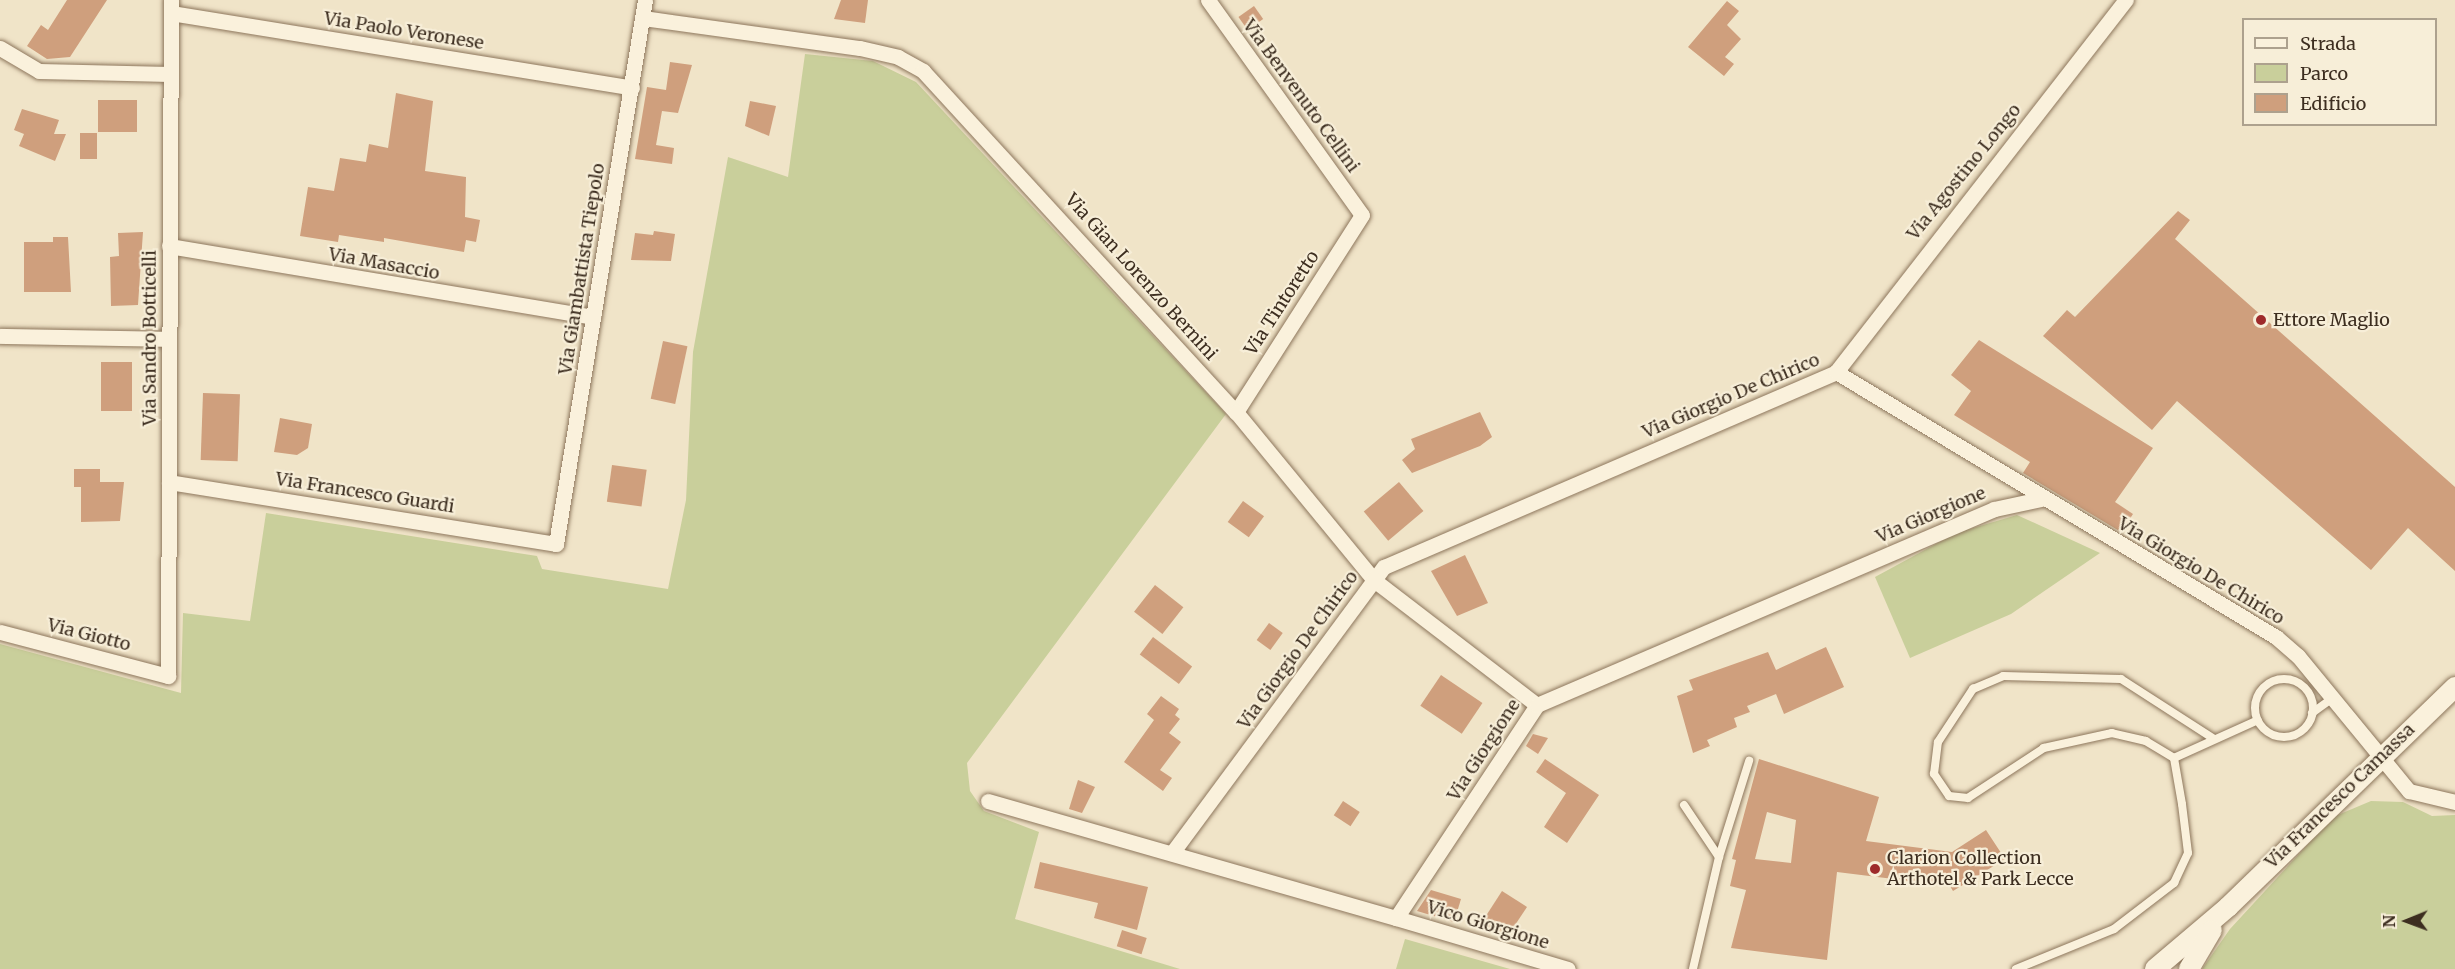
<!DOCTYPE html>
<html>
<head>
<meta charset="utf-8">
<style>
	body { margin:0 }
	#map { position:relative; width:2455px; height:969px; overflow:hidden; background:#f0e4c8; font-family:Merriweather,serif }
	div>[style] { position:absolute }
	.green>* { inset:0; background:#c9cf9b }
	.building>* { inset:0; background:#cf9f7d; transform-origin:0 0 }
	.roads { filter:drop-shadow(0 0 2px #8d765c) drop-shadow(0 0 2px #8d765c) }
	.service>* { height:8px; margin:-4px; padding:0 4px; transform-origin:4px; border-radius:4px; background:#faf1dc }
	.service>.ring { margin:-4px; padding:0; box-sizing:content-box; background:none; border:8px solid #faf1dc; border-radius:50% }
	.minor>* { height:15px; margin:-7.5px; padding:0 7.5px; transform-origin:7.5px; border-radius:7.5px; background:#faf1dc }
	.tertiary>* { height:20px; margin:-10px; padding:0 10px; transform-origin:10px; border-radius:10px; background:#faf1dc }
	.dots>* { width:16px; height:16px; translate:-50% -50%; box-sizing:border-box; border:3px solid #f7eed8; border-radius:50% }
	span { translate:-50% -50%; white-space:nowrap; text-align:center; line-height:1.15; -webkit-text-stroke:4.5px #f7eed8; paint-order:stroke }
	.street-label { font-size:18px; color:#3d2e20 }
	.poi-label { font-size:18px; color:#3d2e20 }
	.left { translate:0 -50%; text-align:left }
	.legend { position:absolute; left:2242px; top:18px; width:195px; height:108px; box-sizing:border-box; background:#f7eed8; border:2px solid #ada18e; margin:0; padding:8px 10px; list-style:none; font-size:18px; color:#3d2e20 }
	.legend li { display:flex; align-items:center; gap:12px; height:30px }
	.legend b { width:30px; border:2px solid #ada18e }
	.north { position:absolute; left:2377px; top:891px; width:60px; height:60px; -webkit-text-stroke:4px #f7eed8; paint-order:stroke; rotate:269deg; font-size:16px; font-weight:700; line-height:24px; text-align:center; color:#3d2e20 }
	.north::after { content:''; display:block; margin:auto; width:21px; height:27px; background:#3d2e20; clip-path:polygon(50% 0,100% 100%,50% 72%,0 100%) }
</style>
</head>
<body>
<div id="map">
	<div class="green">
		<div style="clip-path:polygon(805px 54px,873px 61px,916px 82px,1226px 414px,967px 763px,970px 791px,984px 811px,1039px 832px,1015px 919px,1180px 969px,0 969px,0 644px,181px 693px,183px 613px,250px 621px,266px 513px,537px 556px,542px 569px,668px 589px,686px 500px,693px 352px,728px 157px,788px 177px)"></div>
		<div style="clip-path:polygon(2017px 515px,2100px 553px,2011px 614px,1910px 658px,1875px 577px,1956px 533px)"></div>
		<div style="clip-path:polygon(2371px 801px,2403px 802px,2432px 816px,2455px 815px,2455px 969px,2202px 969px,2230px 929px,2333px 817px)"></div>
		<div style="clip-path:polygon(1405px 939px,1510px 969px,1396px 969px)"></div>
	</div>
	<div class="building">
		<div style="clip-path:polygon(67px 0,107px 0,70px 57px,47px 59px,27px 46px,41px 25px,48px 30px)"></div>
		<div style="clip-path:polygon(841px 0,868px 0,865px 23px,834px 19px)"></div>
		<div style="clip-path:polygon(1727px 1px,1739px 11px,1727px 25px,1741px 39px,1725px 57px,1734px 64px,1724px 76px,1688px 47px)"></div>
		<div style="left:1254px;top:6px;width:16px;height:19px;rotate:55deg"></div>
		<div style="clip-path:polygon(670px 62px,692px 65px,678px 113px,662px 111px,656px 145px,674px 148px,672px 164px,635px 159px,647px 87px,666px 90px)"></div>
		<div style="clip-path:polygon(396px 93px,433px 101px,425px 171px,466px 177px,465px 217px,480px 220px,476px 242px,466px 240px,464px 252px,384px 238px,384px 242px,339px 235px,338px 242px,300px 236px,308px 187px,334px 191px,340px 158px,366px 162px,369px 144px,388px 148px)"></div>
		<div style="left:98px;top:100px;width:39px;height:32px"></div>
		<div style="clip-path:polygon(750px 101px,776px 106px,769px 136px,745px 126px)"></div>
		<div style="clip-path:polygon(22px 109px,59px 120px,54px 134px,66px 134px,55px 161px,19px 146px,24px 134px,14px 130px)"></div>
		<div style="left:80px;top:133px;width:17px;height:26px"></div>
		<div style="clip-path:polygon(2178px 211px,2190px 220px,2175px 239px,2455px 487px,2455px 571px,2408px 528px,2371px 570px,2177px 401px,2152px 430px,2043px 336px,2067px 310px,2075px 317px)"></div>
		<div style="clip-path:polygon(654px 231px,675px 234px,671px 261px,631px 260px,635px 233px,653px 235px)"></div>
		<div style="clip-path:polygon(143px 232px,138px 305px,111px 306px,110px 257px,119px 256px,118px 233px)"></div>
		<div style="clip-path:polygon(53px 237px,68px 237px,71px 292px,24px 292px,24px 242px,53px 242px)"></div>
		<div style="clip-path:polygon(1979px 340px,2153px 448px,2115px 502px,2133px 514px,2121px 532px,2023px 473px,2030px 462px,1954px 415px,1971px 391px,1951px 375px)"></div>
		<div style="left:663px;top:341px;width:25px;height:59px;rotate:12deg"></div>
		<div style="left:101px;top:362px;width:31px;height:49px"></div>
		<div style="left:203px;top:393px;width:37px;height:67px;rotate:2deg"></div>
		<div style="clip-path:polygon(1480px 412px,1492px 437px,1480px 446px,1412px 473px,1402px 460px,1415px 449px,1411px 439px)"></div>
		<div style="clip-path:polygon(280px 418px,312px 424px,308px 448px,297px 455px,274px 452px)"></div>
		<div style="left:612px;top:465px;width:35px;height:37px;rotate:8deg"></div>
		<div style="clip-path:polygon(74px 469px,100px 469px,100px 482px,124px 482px,120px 521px,81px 522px,81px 487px,74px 487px)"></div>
		<div style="left:1399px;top:482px;width:38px;height:46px;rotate:50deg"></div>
		<div style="left:1243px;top:501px;width:26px;height:26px;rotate:36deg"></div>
		<div style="clip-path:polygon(1465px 555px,1488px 603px,1457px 616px,1431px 571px)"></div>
		<div style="left:1155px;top:585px;width:36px;height:34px;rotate:38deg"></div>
		<div style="left:1269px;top:623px;width:17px;height:21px;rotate:36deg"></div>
		<div style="left:1153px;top:637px;width:49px;height:22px;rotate:37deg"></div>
		<div style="clip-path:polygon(1826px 647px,1844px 687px,1784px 714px,1776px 694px,1747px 706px,1750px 712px,1734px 718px,1737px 727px,1707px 740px,1710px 746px,1693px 753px,1677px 696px,1693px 690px,1689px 680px,1768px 652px,1776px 670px)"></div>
		<div style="left:1441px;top:675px;width:50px;height:37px;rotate:34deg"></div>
		<div style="clip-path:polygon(1161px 696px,1179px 709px,1175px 715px,1180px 719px,1169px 733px,1181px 742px,1160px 770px,1172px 778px,1163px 791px,1124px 762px,1154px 720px,1147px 714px)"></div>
		<div style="clip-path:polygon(1533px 734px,1548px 738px,1538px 754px,1526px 746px)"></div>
		<div style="clip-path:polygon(1545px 759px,1599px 795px,1567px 843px,1544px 827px,1566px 793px,1536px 772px)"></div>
		<div style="clip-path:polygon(evenodd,1759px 759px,1879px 797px,1866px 841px,1952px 852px,1986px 830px,2005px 859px,1953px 891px,1950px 886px,1837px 872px,1827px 960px,1731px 948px,1746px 890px,1730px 886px,1736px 860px,1732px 859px,1759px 759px,1767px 812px,1796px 820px,1791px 863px,1755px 859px,1767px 812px)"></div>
		<div style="clip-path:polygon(1078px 780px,1095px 787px,1082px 813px,1069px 809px)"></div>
		<div style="left:1343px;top:801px;width:20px;height:17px;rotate:33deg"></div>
		<div style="clip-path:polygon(1040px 862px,1148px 887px,1137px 930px,1094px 918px,1098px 903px,1034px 888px)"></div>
		<div style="clip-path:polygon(1431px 890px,1461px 899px,1454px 922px,1417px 911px)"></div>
		<div style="clip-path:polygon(1502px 891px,1527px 907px,1507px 937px,1486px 931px,1482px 922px)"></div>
		<div style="left:1122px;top:930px;width:26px;height:17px;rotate:18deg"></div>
	</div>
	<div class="roads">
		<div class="service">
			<div class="ring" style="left:2255px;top:679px;width:50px;height:50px"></div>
			<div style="left:2312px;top:713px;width:26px;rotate:-36deg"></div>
			<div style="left:2174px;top:758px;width:92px;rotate:-24.3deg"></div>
			<div style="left:1684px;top:805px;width:63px;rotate:56.1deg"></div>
			<div style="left:1719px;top:857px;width:115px;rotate:103.1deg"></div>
			<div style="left:1719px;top:857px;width:101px;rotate:-72.6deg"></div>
			<div style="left:2016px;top:969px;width:106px;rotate:-22.2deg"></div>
			<div style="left:2114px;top:929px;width:76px;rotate:-37.5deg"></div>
			<div style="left:2174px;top:883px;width:33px;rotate:-65deg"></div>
			<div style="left:2188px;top:853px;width:49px;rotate:-97deg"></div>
			<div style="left:2182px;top:804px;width:47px;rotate:-99.9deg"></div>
			<div style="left:2174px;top:758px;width:33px;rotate:-149deg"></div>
			<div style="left:2146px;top:741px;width:35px;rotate:-167deg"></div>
			<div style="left:2112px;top:733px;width:70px;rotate:167.6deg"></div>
			<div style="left:2044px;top:748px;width:91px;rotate:146.7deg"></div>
			<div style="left:1968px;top:798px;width:19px;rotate:-174deg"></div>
			<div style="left:1949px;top:796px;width:27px;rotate:-124deg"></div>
			<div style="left:1934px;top:774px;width:32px;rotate:-83deg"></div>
			<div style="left:1938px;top:742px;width:64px;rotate:-56.6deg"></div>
			<div style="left:1973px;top:689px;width:33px;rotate:-23deg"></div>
			<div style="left:2003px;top:676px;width:118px;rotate:1.5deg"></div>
			<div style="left:2121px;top:679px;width:111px;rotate:32.8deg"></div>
		</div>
		<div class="minor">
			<div style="left:1208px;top:0;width:264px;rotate:54.4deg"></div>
			<div style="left:1362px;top:215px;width:234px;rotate:122.6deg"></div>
			<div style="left:171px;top:13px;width:467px;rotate:9.2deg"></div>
			<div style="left:643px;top:18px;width:219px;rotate:7.9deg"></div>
			<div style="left:860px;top:48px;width:39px;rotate:13deg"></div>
			<div style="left:898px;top:57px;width:29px;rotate:29deg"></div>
			<div style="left:923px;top:71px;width:463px;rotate:47.5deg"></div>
			<div style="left:1236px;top:412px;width:217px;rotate:50.6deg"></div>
			<div style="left:1374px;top:580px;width:205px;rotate:37.5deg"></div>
			<div style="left:0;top:48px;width:45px;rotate:30.5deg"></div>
			<div style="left:39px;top:71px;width:131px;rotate:1.3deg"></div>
			<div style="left:169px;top:246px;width:430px;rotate:9.5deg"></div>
			<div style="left:0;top:336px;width:169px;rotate:1deg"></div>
			<div style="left:1836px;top:372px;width:472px;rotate:-52.1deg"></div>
			<div style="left:169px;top:482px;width:392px;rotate:9.1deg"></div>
			<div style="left:556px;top:544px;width:551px;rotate:-80.71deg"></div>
			<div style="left:0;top:632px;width:174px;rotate:14.7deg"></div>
			<div style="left:168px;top:676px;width:676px;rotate:-89.75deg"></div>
			<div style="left:988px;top:801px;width:424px;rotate:16deg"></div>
			<div style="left:1396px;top:918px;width:255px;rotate:-56.5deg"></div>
			<div style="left:1537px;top:705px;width:497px;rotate:-23.2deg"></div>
			<div style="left:1994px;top:509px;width:48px;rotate:-12deg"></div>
			<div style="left:1172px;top:853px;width:356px;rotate:-53.5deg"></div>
			<div style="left:1384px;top:567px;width:492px;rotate:-23.3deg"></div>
			<div style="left:1836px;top:372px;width:514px;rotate:31.06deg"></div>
			<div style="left:2276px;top:637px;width:29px;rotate:41deg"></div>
			<div style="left:2298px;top:656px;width:175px;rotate:50.6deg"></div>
			<div style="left:2409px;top:791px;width:47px;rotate:13.4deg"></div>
			<div style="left:1396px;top:918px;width:179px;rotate:16.5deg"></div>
		</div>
		<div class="tertiary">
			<div style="left:2155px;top:969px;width:96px;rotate:-40.3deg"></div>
			<div style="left:2228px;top:907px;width:316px;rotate:-44.1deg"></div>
			<div style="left:2189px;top:969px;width:45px;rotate:-59.5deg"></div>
		</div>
	</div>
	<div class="dots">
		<div style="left:2261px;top:320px;background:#9e2a2b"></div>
		<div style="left:1875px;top:869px;background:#9e2a2b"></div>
	</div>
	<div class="street-label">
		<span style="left:404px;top:31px;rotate:9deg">Via Paolo Veronese</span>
		<span style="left:1301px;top:96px;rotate:54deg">Via Benvenuto Cellini</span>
		<span style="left:1964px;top:172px;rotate:-51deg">Via Agostino Longo</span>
		<span style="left:384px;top:264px;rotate:10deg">Via Masaccio</span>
		<span style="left:582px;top:269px;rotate:-81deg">Via Giambattista Tiepolo</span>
		<span style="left:1141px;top:277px;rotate:48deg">Via Gian Lorenzo Bernini</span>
		<span style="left:1282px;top:303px;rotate:-57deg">Via Tintoretto</span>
		<span style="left:150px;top:338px;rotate:-90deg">Via Sandro Botticelli</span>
		<span style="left:1731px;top:396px;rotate:-23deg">Via Giorgio De Chirico</span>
		<span style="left:365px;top:493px;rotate:9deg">Via Francesco Guardi</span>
		<span style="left:1931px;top:515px;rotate:-23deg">Via Giorgione</span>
		<span style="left:2201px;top:571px;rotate:31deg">Via Giorgio De Chirico</span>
		<span style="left:89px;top:635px;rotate:14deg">Via Giotto</span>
		<span style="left:1298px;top:650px;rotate:-54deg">Via Giorgio De Chirico</span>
		<span style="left:1484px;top:750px;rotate:-57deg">Via Giorgione</span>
		<span style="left:2340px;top:796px;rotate:-44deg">Via Francesco Camassa</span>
		<span style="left:1488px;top:925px;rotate:17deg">Vico Giorgione</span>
	</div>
	<div class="poi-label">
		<span class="left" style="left:2273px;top:320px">Ettore Maglio</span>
		<span class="left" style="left:1887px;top:869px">Clarion Collection<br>Arthotel &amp; Park Lecce</span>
	</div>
	<ul class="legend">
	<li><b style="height:8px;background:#faf1dc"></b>Strada</li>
	<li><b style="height:16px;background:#c9cf9b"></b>Parco</li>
	<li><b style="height:16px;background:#cf9f7d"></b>Edificio</li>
	</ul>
	<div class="north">N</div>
</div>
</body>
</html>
